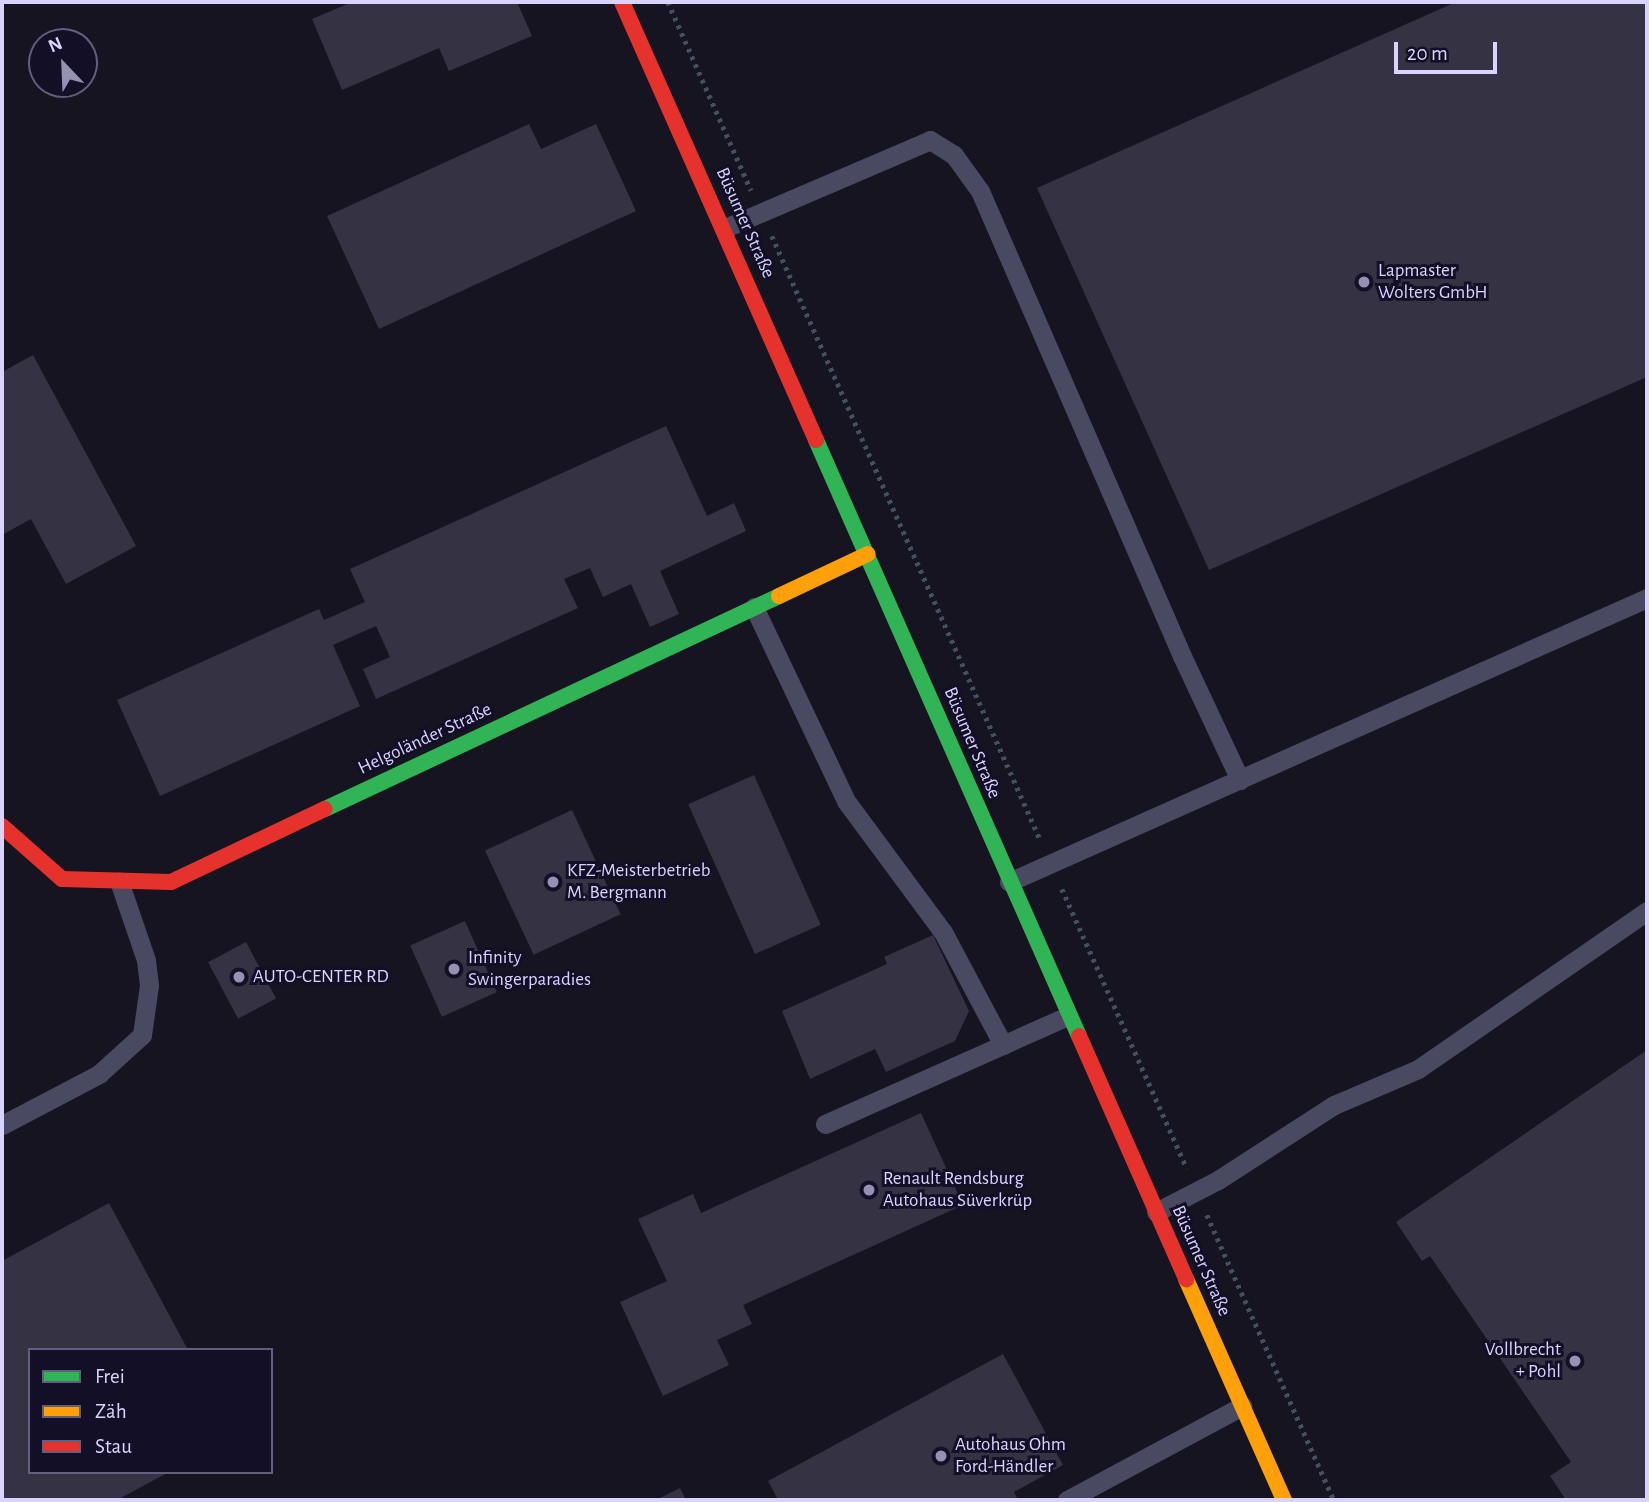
<!DOCTYPE html>
<html>
<head>
<meta charset="utf-8">
<style>
	body { margin:0 }
	#map { position:relative; width:1649px; height:1502px; overflow:hidden; background:#161421; font-family:"Alegreya Sans",sans-serif }
	div>[style] { position:absolute }
	.building>* { inset:0; background:#343243; transform-origin:0 0 }
	.path>* { height:4.5px; margin-top:-2.25px; transform-origin:0; background:repeating-linear-gradient(90deg,#44505f 0 3.5px,transparent 0 8.5px) }
	.lane>* { height:19px; margin:-9.5px; padding:0 9.5px; transform-origin:9.5px; border-radius:9.5px; background:#4a4962 }
	.fast>* { height:16px; margin:-8px; padding:0 8px; transform-origin:8px; border-radius:8px; background:#30b455 }
	.slow>* { height:16px; margin:-8px; padding:0 8px; transform-origin:8px; border-radius:8px; background:#ff9f0a }
	.jam>* { height:16px; margin:-8px; padding:0 8px; transform-origin:8px; border-radius:8px; background:#e5322d }
	.dots>* { width:19px; height:19px; translate:-50% -50%; box-sizing:border-box; border:4px solid #130f26; border-radius:50% }
	span { translate:-50% -50%; white-space:nowrap; text-align:center; line-height:1.15; -webkit-text-stroke:6px #130f26; paint-order:stroke }
	.street-label { font-size:19px; color:#d9d4ff }
	.poi-label { font-size:19px; color:#d9d4ff }
	.left { translate:0 -50%; text-align:left }
	.right { translate:-100% -50%; text-align:right }
	.frame { position:absolute; inset:0; border:4px solid #d9d4ff; pointer-events:none }
	.legend { position:absolute; left:28px; top:1348px; width:245px; height:126px; box-sizing:border-box; background:#130f26; border:2px solid #625e7d; margin:0; padding:9px 12px; list-style:none; font-size:21px; color:#d9d4ff }
	.legend li { display:flex; align-items:center; gap:14px; height:35px }
	.legend b { width:35px; border:2px solid #625e7d }
	.north { position:absolute; left:28px; top:28px; width:70px; height:70px; box-sizing:border-box; background:#130f26; border:2px solid #625e7d; border-radius:50%; rotate:337deg; font-size:19px; font-weight:700; line-height:28px; text-align:center; color:#d9d4ff }
	.north::after { content:''; display:block; margin:auto; width:24px; height:32px; background:#9591b1; clip-path:polygon(50% 0,100% 100%,50% 72%,0 100%) }
	.scale { position:absolute; left:1394px; top:42px; width:103px; height:32px; box-sizing:border-box; border:4px solid #d9d4ff; border-top:0; padding-left:9px; font-size:21px; line-height:24px; white-space:nowrap; color:#d9d4ff; -webkit-text-stroke:5px #130f26; paint-order:stroke }
</style>
</head>
<body>
<div id="map">
	<div class="building">
		<div style="clip-path:polygon(352px 2px,517px 2px,532px 36px,449px 71px,439px 48px,342px 90px,312px 19px)"></div>
		<div style="clip-path:polygon(1456px 2px,1647px 2px,1647px 377px,1209px 570px,1037px 188px)"></div>
		<div style="clip-path:polygon(529px 124px,541px 149px,596px 124px,636px 211px,379px 329px,327px 216px)"></div>
		<div style="clip-path:polygon(33px 355px,136px 546px,66px 584px,31px 519px,2px 535px,2px 372px)"></div>
		<div style="clip-path:polygon(666px 426px,707px 516px,734px 503px,746px 531px,660px 571px,679px 614px,650px 627px,631px 584px,603px 597px,590px 568px,564px 579px,578px 608px,376px 699px,363px 669px,390px 657px,376px 626px,333px 645px,360px 706px,160px 796px,117px 700px,319px 609px,324px 620px,365px 602px,350px 569px)"></div>
		<div style="left:754px;top:775px;width:164px;height:72px;rotate:66deg"></div>
		<div style="left:572px;top:810px;width:115px;height:96px;rotate:65deg"></div>
		<div style="left:465px;top:921px;width:78px;height:60px;rotate:66deg"></div>
		<div style="clip-path:polygon(933px 935px,969px 1011px,955px 1041px,886px 1072px,875px 1049px,810px 1079px,782px 1011px,887px 964px,884px 957px)"></div>
		<div style="left:246px;top:942px;width:64px;height:43px;rotate:62deg"></div>
		<div style="clip-path:polygon(1647px 1050px,1647px 1500px,1566px 1500px,1550px 1476px,1571px 1462px,1430px 1256px,1422px 1261px,1396px 1222px)"></div>
		<div style="clip-path:polygon(921px 1113px,963px 1205px,743px 1305px,752px 1324px,717px 1340px,729px 1365px,663px 1396px,620px 1302px,667px 1281px,638px 1219px,693px 1194px,701px 1213px)"></div>
		<div style="clip-path:polygon(109px 1203px,188px 1350px,30px 1350px,30px 1472px,169px 1472px,117px 1500px,2px 1500px,2px 1261px)"></div>
		<div style="clip-path:polygon(1003px 1354px,1063px 1465px,1014px 1492px,1018px 1500px,778px 1500px,768px 1481px)"></div>
		<div style="clip-path:polygon(680px 1488px,686px 1500px,656px 1500px)"></div>
	</div>
	<div class="path">
		<div style="left:668px;top:2px;width:206px;rotate:66.2deg"></div>
		<div style="left:772px;top:236px;width:660px;rotate:66.04deg"></div>
		<div style="left:1062px;top:889px;width:306px;rotate:65.9deg"></div>
		<div style="left:1207px;top:1215px;width:312px;rotate:66deg"></div>
	</div>
	<div class="lane">
		<div style="left:725px;top:228px;width:223px;rotate:-23.2deg"></div>
		<div style="left:930px;top:140px;width:28px;rotate:32deg"></div>
		<div style="left:954px;top:155px;width:44px;rotate:54.2deg"></div>
		<div style="left:980px;top:191px;width:507px;rotate:66.52deg"></div>
		<div style="left:1182px;top:656px;width:137px;rotate:64.9deg"></div>
		<div style="left:754px;top:607px;width:215px;rotate:64.6deg"></div>
		<div style="left:846px;top:801px;width:163px;rotate:53.5deg"></div>
		<div style="left:943px;top:932px;width:128px;rotate:62deg"></div>
		<div style="left:1009px;top:882px;width:698px;rotate:-24deg"></div>
		<div style="left:825px;top:1124px;width:266px;rotate:-24deg"></div>
		<div style="left:2px;top:1125px;width:110px;rotate:-27.7deg"></div>
		<div style="left:99px;top:1074px;width:58px;rotate:-42.2deg"></div>
		<div style="left:142px;top:1035px;width:50px;rotate:-82deg"></div>
		<div style="left:149px;top:985px;width:25px;rotate:-97deg"></div>
		<div style="left:146px;top:960px;width:83px;rotate:-108.9deg"></div>
		<div style="left:1156px;top:1212px;width:70px;rotate:-27.3deg"></div>
		<div style="left:1218px;top:1180px;width:138px;rotate:-32.9deg"></div>
		<div style="left:1334px;top:1105px;width:91px;rotate:-23.2deg"></div>
		<div style="left:1418px;top:1069px;width:278px;rotate:-34.6deg"></div>
		<div style="left:1067px;top:1500px;width:199px;rotate:-28.2deg"></div>
	</div>
	<div class="fast">
		<div style="left:816px;top:440px;width:651px;rotate:66.19deg"></div>
		<div style="left:325px;top:809px;width:501px;rotate:-25.13deg"></div>
	</div>
	<div class="slow">
		<div style="left:779px;top:596px;width:98px;rotate:-25.3deg"></div>
		<div style="left:1186px;top:1279px;width:242px;rotate:66.1deg"></div>
	</div>
	<div class="jam">
		<div style="left:622px;top:2px;width:479px;rotate:66.1deg"></div>
		<div style="left:2px;top:826px;width:80px;rotate:41.5deg"></div>
		<div style="left:62px;top:879px;width:109px;rotate:1.6deg"></div>
		<div style="left:171px;top:882px;width:170px;rotate:-25.4deg"></div>
		<div style="left:1079px;top:1036px;width:266px;rotate:66.2deg"></div>
	</div>
	<div class="dots">
		<div style="left:1364px;top:282px;background:#9591b1"></div>
		<div style="left:553px;top:882px;background:#9591b1"></div>
		<div style="left:454px;top:969px;background:#9591b1"></div>
		<div style="left:239px;top:977px;background:#9591b1"></div>
		<div style="left:869px;top:1190px;background:#9591b1"></div>
		<div style="left:1575px;top:1361px;background:#9591b1"></div>
		<div style="left:941px;top:1456px;background:#9591b1"></div>
	</div>
	<div class="street-label">
		<span style="left:745px;top:223px;rotate:66deg">Büsumer Straße</span>
		<span style="left:425px;top:739px;rotate:-25deg">Helgoländer Straße</span>
		<span style="left:972px;top:743px;rotate:67deg">Büsumer Straße</span>
		<span style="left:1201px;top:1261px;rotate:66deg">Büsumer Straße</span>
	</div>
	<div class="poi-label">
		<span class="left" style="left:1378px;top:282px">Lapmaster<br>Wolters GmbH</span>
		<span class="left" style="left:567px;top:882px">KFZ-Meisterbetrieb<br>M. Bergmann</span>
		<span class="left" style="left:468px;top:969px">Infinity<br>Swingerparadies</span>
		<span class="left" style="left:253px;top:977px">AUTO-CENTER RD</span>
		<span class="left" style="left:883px;top:1190px">Renault Rendsburg<br>Autohaus Süverkrüp</span>
		<span class="right" style="left:1561px;top:1361px">Vollbrecht<br>+ Pohl</span>
		<span class="left" style="left:955px;top:1456px">Autohaus Ohm<br>Ford-Händler</span>
	</div>
	<div class="frame"></div>
	<ul class="legend">
	<li><b style="height:9px;background:#30b455"></b>Frei</li>
	<li><b style="height:9px;background:#ff9f0a"></b>Zäh</li>
	<li><b style="height:9px;background:#e5322d"></b>Stau</li>
	</ul>
	<div class="north">N</div>
	<div class="scale">20 m</div>
</div>
</body>
</html>
